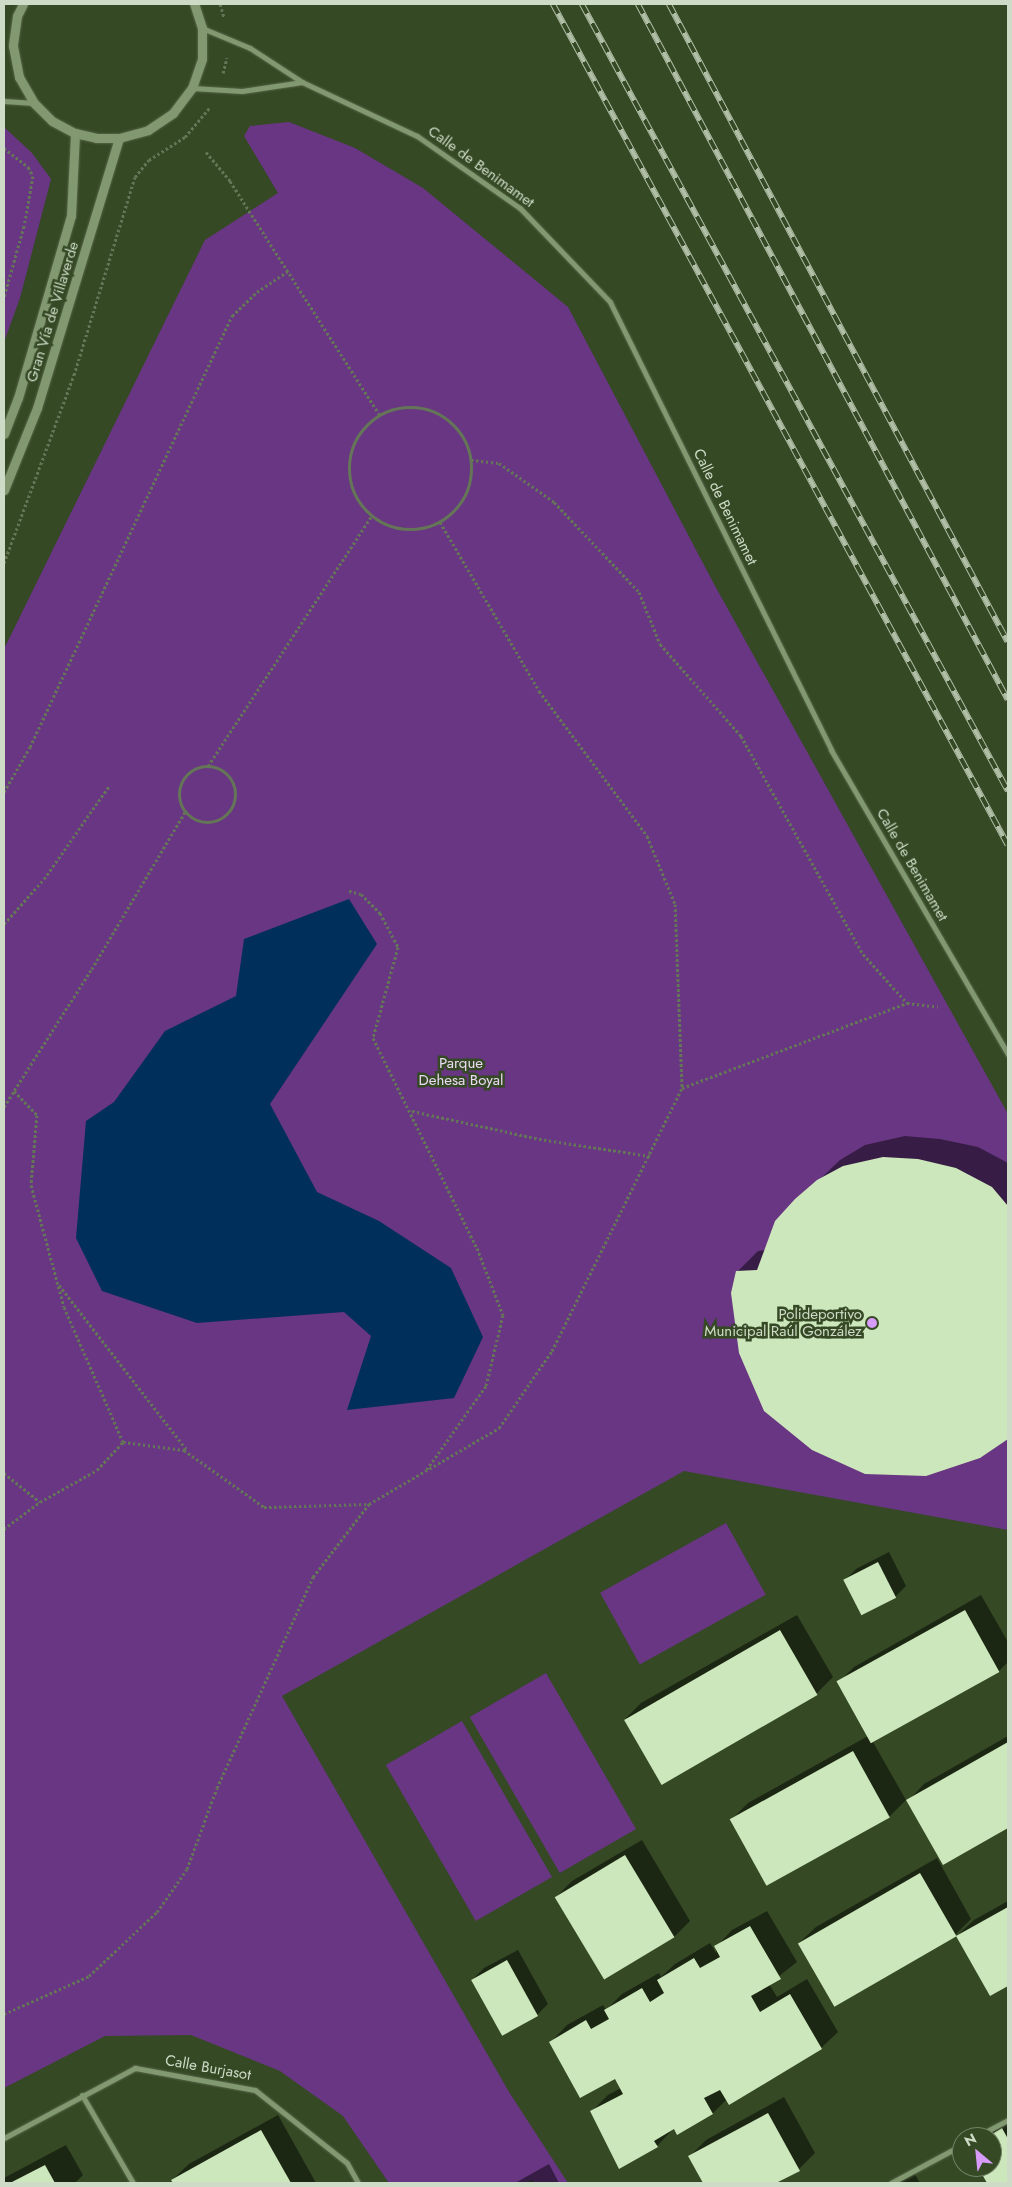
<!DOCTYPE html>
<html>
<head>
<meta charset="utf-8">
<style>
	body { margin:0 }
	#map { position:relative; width:1012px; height:2187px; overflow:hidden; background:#354925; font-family:Jost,sans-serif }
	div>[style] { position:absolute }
	.green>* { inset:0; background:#683682; transform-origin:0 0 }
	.water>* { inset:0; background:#002f5b }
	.shadow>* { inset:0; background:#0007 }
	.building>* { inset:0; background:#cde7bc; transform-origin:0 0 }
	.path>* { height:3px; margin-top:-1.5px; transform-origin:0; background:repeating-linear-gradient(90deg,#647657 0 2.5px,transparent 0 5px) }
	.path>.ring { margin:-1.5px; padding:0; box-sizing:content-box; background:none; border:3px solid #647657; border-radius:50% }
	.roads { filter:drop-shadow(0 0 1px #556647) drop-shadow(0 0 1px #556647) }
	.pedestrian>* { height:4.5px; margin:-2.25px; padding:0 2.25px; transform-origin:2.25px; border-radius:2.25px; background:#819870 }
	.minor>* { height:5px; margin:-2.5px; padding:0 2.5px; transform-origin:2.5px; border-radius:2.5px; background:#819870 }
	.tertiary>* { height:9px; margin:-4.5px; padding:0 4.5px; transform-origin:4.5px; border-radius:4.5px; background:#819870 }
	.rail>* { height:5.5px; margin-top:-2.75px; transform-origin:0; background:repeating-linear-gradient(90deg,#354925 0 11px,#b1bfa7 0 22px); box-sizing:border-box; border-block:1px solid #b1bfa7 }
	.dots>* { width:14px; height:14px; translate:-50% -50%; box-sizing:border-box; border:2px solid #354925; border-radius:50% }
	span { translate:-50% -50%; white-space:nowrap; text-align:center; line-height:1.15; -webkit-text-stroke:5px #354925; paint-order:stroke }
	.street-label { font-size:15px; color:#cedbc6 }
	.park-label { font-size:15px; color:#eadbf3 }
	.poi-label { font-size:15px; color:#cedbc6 }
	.right { translate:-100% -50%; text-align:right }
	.frame { position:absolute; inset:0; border:5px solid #cedbc6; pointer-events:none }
	.north { position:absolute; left:952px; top:2127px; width:50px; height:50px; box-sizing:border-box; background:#354925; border:1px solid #728365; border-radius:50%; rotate:332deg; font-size:14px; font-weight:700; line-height:20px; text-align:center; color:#cedbc6 }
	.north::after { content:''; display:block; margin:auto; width:18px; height:22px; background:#d79bf9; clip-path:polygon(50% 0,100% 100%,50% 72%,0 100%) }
</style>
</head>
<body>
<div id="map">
	<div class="green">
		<div style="clip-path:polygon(289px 122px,355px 148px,423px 188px,568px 307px,714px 584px,1008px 1114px,1008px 1530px,684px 1471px,282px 1696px,509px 2092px,568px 2183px,534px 2183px,532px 2180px,526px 2183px,389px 2183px,343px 2116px,280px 2071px,191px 2035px,105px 2036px,4px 2088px,4px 649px,205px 240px,278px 193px,244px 136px,250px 126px)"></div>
		<div style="clip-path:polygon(4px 127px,32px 153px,51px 179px,20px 298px,4px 342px)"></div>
		<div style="left:726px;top:1523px;width:82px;height:144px;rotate:61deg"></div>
		<div style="left:546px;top:1673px;width:180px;height:88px;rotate:60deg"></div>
		<div style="left:462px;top:1721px;width:180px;height:88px;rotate:60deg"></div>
	</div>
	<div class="water">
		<div style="clip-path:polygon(349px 899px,377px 944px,270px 1104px,317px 1192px,379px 1221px,451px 1268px,483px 1337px,454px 1398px,347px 1410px,371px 1336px,344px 1312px,197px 1323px,102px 1291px,76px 1238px,86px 1121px,114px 1102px,165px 1031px,236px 996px,244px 939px)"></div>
	</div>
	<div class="shadow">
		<div style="clip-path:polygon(905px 1136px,940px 1139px,978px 1147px,1008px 1163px,1008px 1437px,980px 1457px,737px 1272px,758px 1251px,765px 1250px,798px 1200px,840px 1160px,865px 1145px)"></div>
		<div style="clip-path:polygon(889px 1552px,906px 1586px,895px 1597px,845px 1580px,856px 1569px)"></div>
		<div style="clip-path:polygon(981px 1595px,1008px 1642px,1008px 1662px,999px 1671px,873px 1742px,906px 1800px,890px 1816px,768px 1885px,731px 1820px,748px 1803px,868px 1736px,838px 1683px,854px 1667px)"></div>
		<div style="clip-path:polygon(797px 1615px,833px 1677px,816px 1694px,625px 1719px,641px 1703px)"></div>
		<div style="clip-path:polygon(1008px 1736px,1008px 1826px,944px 1863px,908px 1801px,924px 1784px)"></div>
		<div style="clip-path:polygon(642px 1840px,690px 1921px,674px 1937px,556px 1897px,572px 1881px)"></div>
		<div style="clip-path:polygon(937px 1858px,971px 1919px,955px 1935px,799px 1943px,816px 1927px)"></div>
		<div style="clip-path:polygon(1008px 1901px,1008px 1985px,990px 1995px,957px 1936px,974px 1920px)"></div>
		<div style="clip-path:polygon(767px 1911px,797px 1962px,769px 1984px,777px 1997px,807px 1979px,838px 2032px,821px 2048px,727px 2099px,713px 2113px,678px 2133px,674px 2128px,657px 2146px,591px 2112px,608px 2095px,621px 2088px,615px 2078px,551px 2042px,567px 2025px,603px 2005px,606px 2010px,622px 1994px,659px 1973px,661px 1977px,675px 1964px,710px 1943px,716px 1953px,716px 1947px,732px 1930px)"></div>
		<div style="clip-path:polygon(518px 1950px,548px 2004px,537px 2015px,473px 1979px,484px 1968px)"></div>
		<div style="clip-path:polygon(784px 2097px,815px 2153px,799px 2169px,774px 2183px,704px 2183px,690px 2156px,706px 2140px)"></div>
		<div style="clip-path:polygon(278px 2115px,316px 2183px,174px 2183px,172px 2180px,189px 2164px)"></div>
		<div style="clip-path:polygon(1008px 2119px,1008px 2183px,989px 2183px,980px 2167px,992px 2167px,992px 2137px,980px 2137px)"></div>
		<div style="clip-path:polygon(66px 2145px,83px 2175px,75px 2183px,4px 2183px,4px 2178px)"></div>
		<div style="clip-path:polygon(549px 2164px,559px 2183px,515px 2183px)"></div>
		<div style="clip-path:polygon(913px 2171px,920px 2183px,892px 2183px)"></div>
	</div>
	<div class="building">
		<div style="clip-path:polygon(883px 1157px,918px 1159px,956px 1168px,992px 1187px,1008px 1206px,1008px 1439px,980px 1458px,926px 1476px,865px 1474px,812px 1450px,764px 1411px,739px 1353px,731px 1293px,736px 1271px,757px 1270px,775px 1221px,795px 1199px,817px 1180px,843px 1166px)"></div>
		<div style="left:878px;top:1562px;width:40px;height:39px;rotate:63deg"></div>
		<div style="left:965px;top:1610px;width:71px;height:147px;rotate:61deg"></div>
		<div style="left:780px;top:1630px;width:75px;height:180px;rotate:60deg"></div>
		<div style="clip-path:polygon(1008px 1742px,1008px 1828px,943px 1865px,906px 1800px)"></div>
		<div style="left:853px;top:1751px;width:76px;height:141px;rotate:61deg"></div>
		<div style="left:625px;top:1855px;width:96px;height:82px;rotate:59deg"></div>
		<div style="left:920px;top:1873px;width:73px;height:141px;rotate:60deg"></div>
		<div style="clip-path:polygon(1008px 1907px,1008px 1986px,990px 1996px,956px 1936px)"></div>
		<div style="clip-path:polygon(750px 1926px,781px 1979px,751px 1996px,760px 2012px,790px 1994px,822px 2049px,729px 2105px,720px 2090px,704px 2098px,713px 2114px,677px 2135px,674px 2129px,654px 2141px,658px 2147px,619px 2169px,590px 2111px,623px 2094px,615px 2079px,580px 2098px,549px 2042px,586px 2020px,591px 2029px,609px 2019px,604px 2010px,642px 1988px,650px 2002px,664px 1993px,657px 1980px,694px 1958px,700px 1968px,720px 1957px,714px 1946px)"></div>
		<div style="left:507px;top:1960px;width:64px;height:41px;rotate:61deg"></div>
		<div style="clip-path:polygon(768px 2113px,800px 2171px,776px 2183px,703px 2183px,688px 2156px)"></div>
		<div style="clip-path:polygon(1002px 2128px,1008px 2139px,1008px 2183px,987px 2183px,978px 2167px,992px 2167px,992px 2137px,987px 2137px)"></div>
		<div style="clip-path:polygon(261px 2130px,291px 2183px,173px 2183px,171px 2180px)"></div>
		<div style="clip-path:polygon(45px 2165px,55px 2183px,10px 2183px)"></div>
	</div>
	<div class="path">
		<div style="left:220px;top:4px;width:14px;rotate:73deg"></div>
		<div style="left:223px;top:73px;width:16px;rotate:-75deg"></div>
		<div style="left:4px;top:148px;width:31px;rotate:38deg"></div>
		<div style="left:28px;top:167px;width:10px;rotate:61deg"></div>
		<div style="left:33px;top:176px;width:51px;rotate:100.2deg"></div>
		<div style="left:24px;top:226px;width:74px;rotate:105.7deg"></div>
		<div style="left:206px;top:152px;width:38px;rotate:50deg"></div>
		<div style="left:230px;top:181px;width:277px;rotate:57.4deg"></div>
		<div class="ring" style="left:349px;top:407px;width:119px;height:119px"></div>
		<div style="left:471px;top:460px;width:28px;rotate:6deg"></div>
		<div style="left:499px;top:463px;width:67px;rotate:35.3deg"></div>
		<div style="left:554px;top:502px;width:124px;rotate:46.6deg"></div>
		<div style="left:639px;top:592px;width:56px;rotate:68deg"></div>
		<div style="left:660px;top:644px;width:123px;rotate:48.6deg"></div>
		<div style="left:741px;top:736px;width:250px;rotate:60.8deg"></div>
		<div style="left:863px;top:954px;width:66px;rotate:48.1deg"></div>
		<div style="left:440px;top:522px;width:196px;rotate:59.6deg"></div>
		<div style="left:539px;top:691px;width:181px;rotate:53.3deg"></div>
		<div style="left:647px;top:836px;width:74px;rotate:67.6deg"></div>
		<div style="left:675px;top:904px;width:184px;rotate:87.8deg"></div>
		<div style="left:4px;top:563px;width:201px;rotate:-69.6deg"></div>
		<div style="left:74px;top:375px;width:207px;rotate:-72.9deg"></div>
		<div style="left:135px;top:177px;width:22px;rotate:-51deg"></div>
		<div style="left:149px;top:160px;width:43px;rotate:-32.6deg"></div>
		<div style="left:185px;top:137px;width:39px;rotate:-50deg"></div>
		<div class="ring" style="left:179px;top:766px;width:53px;height:53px"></div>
		<div style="left:208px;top:766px;width:298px;rotate:-56.8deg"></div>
		<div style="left:4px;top:792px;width:52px;rotate:-60deg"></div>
		<div style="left:30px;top:747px;width:476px;rotate:-64.9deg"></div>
		<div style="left:232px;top:316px;width:35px;rotate:-44deg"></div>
		<div style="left:257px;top:292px;width:37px;rotate:-34deg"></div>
		<div style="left:185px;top:812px;width:184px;rotate:120.7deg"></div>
		<div style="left:91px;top:970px;width:143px;rotate:122.5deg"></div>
		<div style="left:14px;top:1091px;width:33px;rotate:46deg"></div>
		<div style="left:37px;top:1115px;width:70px;rotate:94.9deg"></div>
		<div style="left:31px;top:1185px;width:126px;rotate:74.9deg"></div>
		<div style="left:64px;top:1307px;width:147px;rotate:66.4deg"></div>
		<div style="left:123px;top:1442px;width:62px;rotate:7.5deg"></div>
		<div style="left:184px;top:1450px;width:98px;rotate:35.5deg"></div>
		<div style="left:264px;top:1507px;width:105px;rotate:-1.6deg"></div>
		<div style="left:349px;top:891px;width:12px;rotate:14deg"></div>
		<div style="left:361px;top:894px;width:27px;rotate:45deg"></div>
		<div style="left:380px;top:913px;width:38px;rotate:62deg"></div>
		<div style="left:398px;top:947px;width:94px;rotate:105.4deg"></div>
		<div style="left:373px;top:1038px;width:234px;rotate:63.7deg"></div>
		<div style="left:477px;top:1248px;width:72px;rotate:68.8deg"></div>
		<div style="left:503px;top:1315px;width:73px;rotate:103.5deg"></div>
		<div style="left:486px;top:1386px;width:102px;rotate:125.4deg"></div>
		<div style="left:4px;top:924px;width:60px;rotate:-48.4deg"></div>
		<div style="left:44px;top:879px;width:113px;rotate:-55deg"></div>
		<div style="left:4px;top:1107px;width:19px;rotate:-58deg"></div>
		<div style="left:412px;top:1111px;width:130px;rotate:12.4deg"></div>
		<div style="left:539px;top:1139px;width:112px;rotate:8.7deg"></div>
		<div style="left:59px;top:1285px;width:209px;rotate:52.2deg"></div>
		<div style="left:4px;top:1473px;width:46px;rotate:38.9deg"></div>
		<div style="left:40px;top:1502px;width:65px;rotate:-29.3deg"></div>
		<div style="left:97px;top:1470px;width:38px;rotate:-47deg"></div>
		<div style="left:4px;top:1529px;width:45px;rotate:-36.9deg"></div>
		<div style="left:4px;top:2014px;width:93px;rotate:-24.1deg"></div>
		<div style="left:89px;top:1976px;width:93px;rotate:-43.3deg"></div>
		<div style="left:157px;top:1912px;width:52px;rotate:-55.1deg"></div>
		<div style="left:187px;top:1869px;width:86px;rotate:-69.7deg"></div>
		<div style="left:217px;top:1788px;width:232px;rotate:-65.5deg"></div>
		<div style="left:313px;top:1577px;width:92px;rotate:-52.5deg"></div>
		<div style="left:369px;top:1504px;width:151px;rotate:-30.3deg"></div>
		<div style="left:499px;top:1428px;width:93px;rotate:-55.5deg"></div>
		<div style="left:552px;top:1351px;width:293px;rotate:-63.7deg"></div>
		<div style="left:682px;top:1088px;width:241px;rotate:-20.7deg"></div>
		<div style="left:907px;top:1003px;width:31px;rotate:7deg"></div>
	</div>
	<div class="roads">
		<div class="pedestrian">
			<div style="left:976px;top:2137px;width:36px;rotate:-28deg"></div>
			<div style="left:891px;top:2183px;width:81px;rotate:-28.2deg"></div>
		</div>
		<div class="minor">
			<div style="left:202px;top:28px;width:52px;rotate:22.6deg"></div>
			<div style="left:250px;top:48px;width:62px;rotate:33.2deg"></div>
			<div style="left:302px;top:82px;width:127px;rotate:25.2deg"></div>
			<div style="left:417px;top:136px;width:126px;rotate:35deg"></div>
			<div style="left:520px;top:208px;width:130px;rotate:46.2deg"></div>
			<div style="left:610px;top:302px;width:500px;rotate:63.7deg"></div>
			<div style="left:831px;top:750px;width:352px;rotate:59.8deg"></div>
			<div style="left:192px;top:88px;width:50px;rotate:3.4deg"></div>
			<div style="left:242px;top:91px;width:61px;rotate:-8.5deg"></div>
			<div style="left:4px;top:101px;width:30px;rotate:4deg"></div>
			<div style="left:82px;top:2095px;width:102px;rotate:59.9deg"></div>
			<div style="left:4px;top:2138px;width:149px;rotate:-28.1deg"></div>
			<div style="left:135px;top:2068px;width:122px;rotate:10.4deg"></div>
			<div style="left:255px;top:2090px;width:117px;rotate:38.4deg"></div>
			<div style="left:347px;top:2163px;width:23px;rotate:61deg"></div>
		</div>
		<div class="tertiary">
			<div style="left:23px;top:4px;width:13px;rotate:117deg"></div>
			<div style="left:17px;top:16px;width:30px;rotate:98deg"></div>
			<div style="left:13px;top:46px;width:32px;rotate:79deg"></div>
			<div style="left:19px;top:77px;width:30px;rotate:60deg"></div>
			<div style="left:34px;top:103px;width:25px;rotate:45deg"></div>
			<div style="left:52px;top:121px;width:26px;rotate:28deg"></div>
			<div style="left:75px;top:133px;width:22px;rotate:13deg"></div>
			<div style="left:96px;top:138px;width:23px"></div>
			<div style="left:119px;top:138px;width:30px;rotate:-15deg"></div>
			<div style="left:148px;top:130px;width:30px;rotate:-34deg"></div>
			<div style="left:173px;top:113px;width:31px;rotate:-53deg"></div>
			<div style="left:192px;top:88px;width:31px;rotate:-71deg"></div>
			<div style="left:202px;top:59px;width:31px;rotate:-90deg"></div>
			<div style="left:202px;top:28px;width:25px;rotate:-108deg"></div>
			<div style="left:4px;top:434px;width:39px;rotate:-69deg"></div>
			<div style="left:18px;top:398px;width:190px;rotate:-73.8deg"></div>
			<div style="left:71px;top:216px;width:83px;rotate:-87.2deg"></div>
			<div style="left:4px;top:490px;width:88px;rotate:-68.1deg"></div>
			<div style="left:37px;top:408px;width:282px;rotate:-73.1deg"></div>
		</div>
	</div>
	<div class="rail">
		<div style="left:553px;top:4px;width:956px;rotate:61.59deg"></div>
		<div style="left:582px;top:4px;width:895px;rotate:61.57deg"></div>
		<div style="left:638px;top:4px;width:788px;rotate:62deg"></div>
		<div style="left:669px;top:4px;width:722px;rotate:62.02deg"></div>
	</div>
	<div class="dots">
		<div style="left:872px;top:1323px;background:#d79bf9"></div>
	</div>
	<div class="street-label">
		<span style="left:481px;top:167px;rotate:36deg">Calle de Benimamet</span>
		<span style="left:53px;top:312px;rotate:-73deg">Gran Vía de Villaverde</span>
		<span style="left:725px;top:507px;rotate:64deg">Calle de Benimamet</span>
		<span style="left:912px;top:865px;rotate:60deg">Calle de Benimamet</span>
		<span style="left:208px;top:2068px;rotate:10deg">Calle Burjasot</span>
	</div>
	<div class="park-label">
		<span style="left:461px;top:1072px">Parque<br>Dehesa Boyal</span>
	</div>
	<div class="poi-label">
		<span class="right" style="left:862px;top:1323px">Polideportivo<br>Municipal Raúl González</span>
	</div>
	<div class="frame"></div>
	<div class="north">N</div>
</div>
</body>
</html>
